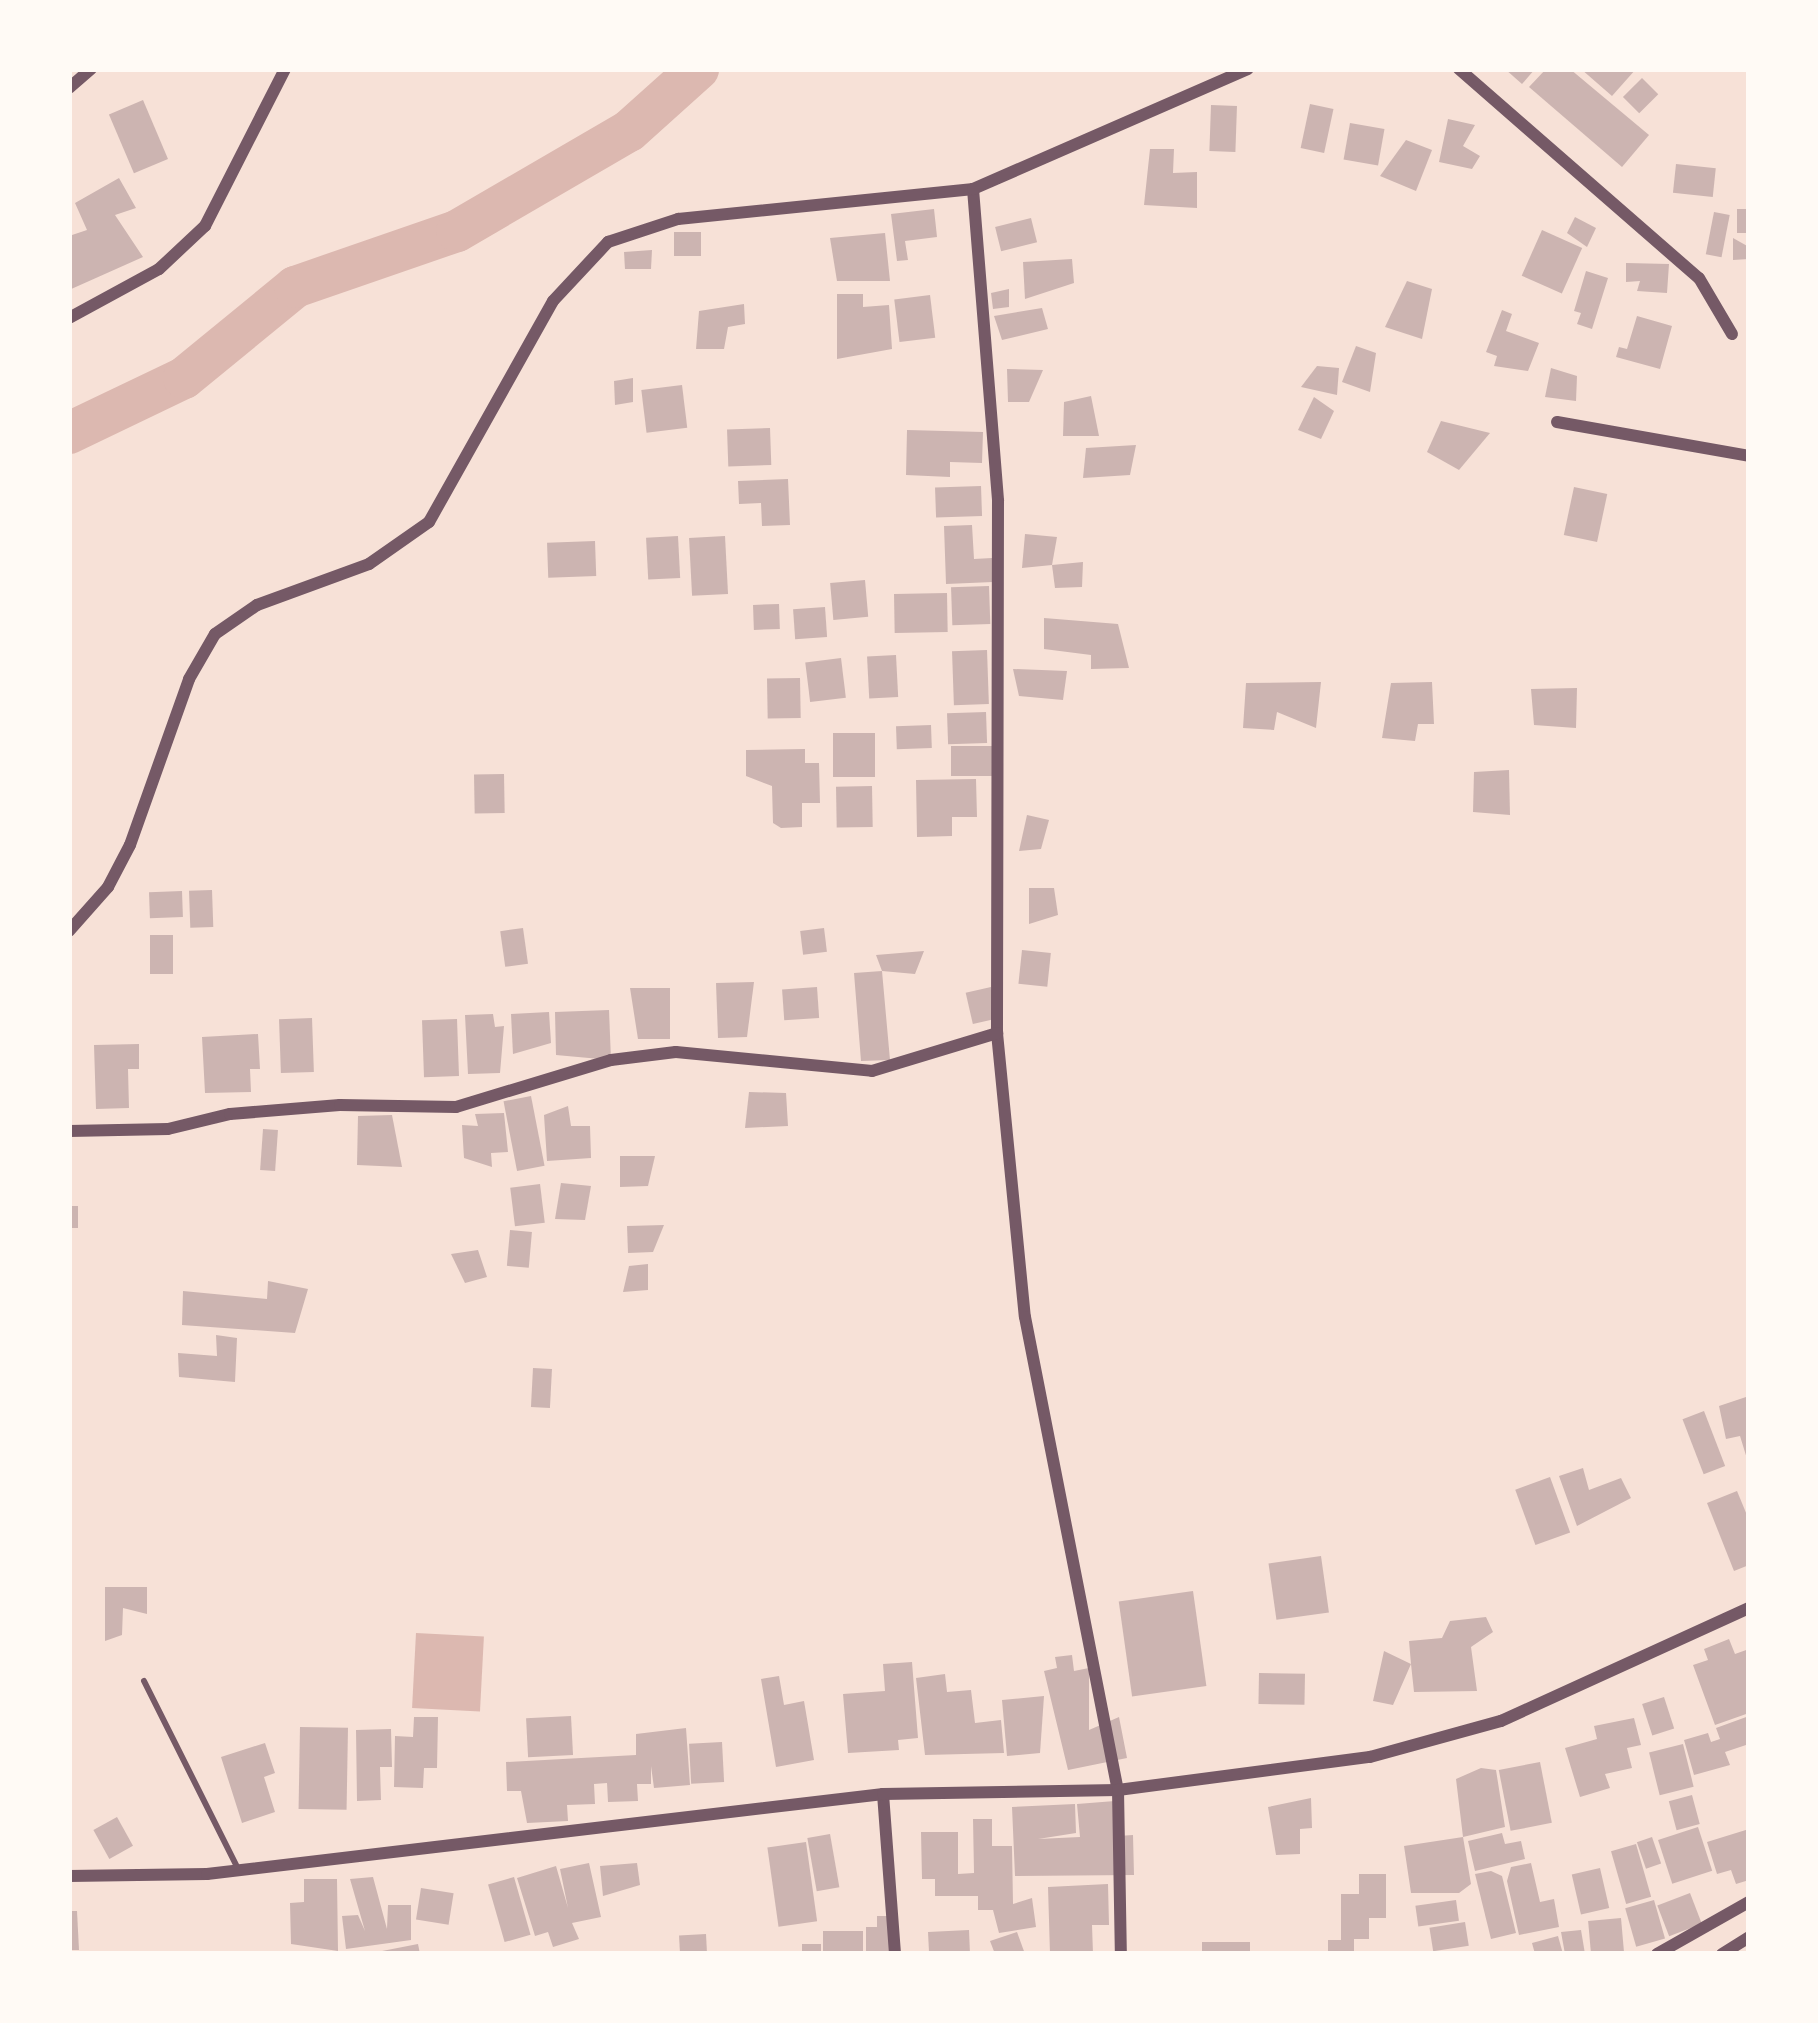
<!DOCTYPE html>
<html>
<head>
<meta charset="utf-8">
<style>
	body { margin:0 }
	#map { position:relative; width:1818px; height:2023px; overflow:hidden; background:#f7e1d7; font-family:"Zilla Slab",serif }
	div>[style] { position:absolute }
	.water>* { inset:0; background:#dcb8b0; transform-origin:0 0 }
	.river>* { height:42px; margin:-21px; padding:0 21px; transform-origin:21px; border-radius:21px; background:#dcb8b0 }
	.building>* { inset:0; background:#ccb4b1; transform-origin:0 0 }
	.service>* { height:6px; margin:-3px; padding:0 3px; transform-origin:3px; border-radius:3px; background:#755966 }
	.minor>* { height:12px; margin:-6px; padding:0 6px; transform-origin:6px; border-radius:6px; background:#755966 }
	span { translate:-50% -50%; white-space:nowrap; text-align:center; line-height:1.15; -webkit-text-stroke:9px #fffaf5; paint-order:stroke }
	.frame { position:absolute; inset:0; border:72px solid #fffaf5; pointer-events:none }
</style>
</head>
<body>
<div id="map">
	<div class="water">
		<div style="left:416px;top:1633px;width:68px;height:75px;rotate:3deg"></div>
	</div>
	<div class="river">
		<div style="left:69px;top:433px;width:127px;rotate:-25.6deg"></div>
		<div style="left:184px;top:378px;width:144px;rotate:-39.3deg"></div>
		<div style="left:295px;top:287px;width:171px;rotate:-19.1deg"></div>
		<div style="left:457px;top:231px;width:199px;rotate:-30.2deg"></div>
		<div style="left:629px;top:131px;width:93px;rotate:-41.9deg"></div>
	</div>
	<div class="building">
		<div style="clip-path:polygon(1505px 69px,1535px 69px,1522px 84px)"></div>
		<div style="clip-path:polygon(1546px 69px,1570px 69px,1649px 135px,1622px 167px,1529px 87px)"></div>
		<div style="clip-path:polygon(1581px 69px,1636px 69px,1612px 96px)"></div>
		<div style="left:1642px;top:78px;width:23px;height:27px;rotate:45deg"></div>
		<div style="left:143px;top:100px;width:64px;height:37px;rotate:67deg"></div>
		<div style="left:1310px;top:104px;width:24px;height:45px;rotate:12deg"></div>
		<div style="left:1211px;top:105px;width:26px;height:46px;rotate:2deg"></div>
		<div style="clip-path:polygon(1448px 119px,1475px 125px,1463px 146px,1480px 156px,1472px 169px,1439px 162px)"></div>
		<div style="left:1350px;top:123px;width:35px;height:37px;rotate:10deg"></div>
		<div style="clip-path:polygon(1406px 140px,1432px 150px,1416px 191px,1380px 176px)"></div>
		<div style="clip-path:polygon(1150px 149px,1174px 149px,1173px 173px,1197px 172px,1197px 208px,1144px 205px)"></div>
		<div style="left:1676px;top:164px;width:40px;height:29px;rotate:6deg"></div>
		<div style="clip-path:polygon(119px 178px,136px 208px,115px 215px,143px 257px,69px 290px,69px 236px,87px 230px,75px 203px)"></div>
		<div style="clip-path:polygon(934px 209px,937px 237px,905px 241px,908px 260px,897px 261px,891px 214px)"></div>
		<div style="left:1737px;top:209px;width:12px;height:24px"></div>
		<div style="left:1714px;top:212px;width:16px;height:43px;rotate:11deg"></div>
		<div style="clip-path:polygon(1575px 217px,1596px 228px,1587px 247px,1567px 233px)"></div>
		<div style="left:1031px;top:218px;width:25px;height:37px;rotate:76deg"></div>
		<div style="left:1542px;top:230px;width:44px;height:50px;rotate:24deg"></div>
		<div style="left:674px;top:232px;width:27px;height:24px"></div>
		<div style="clip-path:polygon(885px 233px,890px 281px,837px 281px,830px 238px)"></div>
		<div style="clip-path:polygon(1733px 238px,1749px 247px,1749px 259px,1733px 260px)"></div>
		<div style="clip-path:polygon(652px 250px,651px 269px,625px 269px,624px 252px)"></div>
		<div style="clip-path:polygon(1072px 259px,1074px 283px,1025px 299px,1023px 262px)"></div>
		<div style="clip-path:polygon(1626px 263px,1669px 264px,1667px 293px,1637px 291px,1640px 281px,1626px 282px)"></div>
		<div style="clip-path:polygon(1586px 271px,1608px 278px,1592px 329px,1577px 324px,1581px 313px,1574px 311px)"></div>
		<div style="clip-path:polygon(1407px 281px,1432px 289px,1422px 339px,1385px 327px)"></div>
		<div style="clip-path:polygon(1009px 289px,1009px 307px,993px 309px,991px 293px)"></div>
		<div style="clip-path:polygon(837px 294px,863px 294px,863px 307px,889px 305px,892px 349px,837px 359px)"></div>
		<div style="left:930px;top:295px;width:43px;height:36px;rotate:83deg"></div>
		<div style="clip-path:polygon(744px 304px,745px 324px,728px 327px,724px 349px,696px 349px,699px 311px)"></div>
		<div style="clip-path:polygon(1042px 308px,1048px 329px,1002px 340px,994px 316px)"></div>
		<div style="clip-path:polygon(1502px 310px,1512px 314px,1506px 331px,1539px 343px,1528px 371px,1494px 366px,1497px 356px,1486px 352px)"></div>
		<div style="clip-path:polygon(1637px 316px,1672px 326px,1660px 369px,1616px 357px,1619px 347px,1627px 349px)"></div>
		<div style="clip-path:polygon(1356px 346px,1376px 353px,1370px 392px,1342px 382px)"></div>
		<div style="clip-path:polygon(1317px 366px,1339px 368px,1337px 395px,1301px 387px)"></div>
		<div style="clip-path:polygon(1551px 368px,1577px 376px,1576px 401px,1545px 397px)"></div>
		<div style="clip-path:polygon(1007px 369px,1043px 370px,1029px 402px,1008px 402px)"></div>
		<div style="clip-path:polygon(633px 378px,633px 402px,615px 405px,614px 381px)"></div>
		<div style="left:682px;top:385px;width:43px;height:41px;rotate:83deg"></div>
		<div style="clip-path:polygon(1091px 396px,1099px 436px,1063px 436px,1064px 402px)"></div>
		<div style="clip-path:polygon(1314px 397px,1334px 411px,1321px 439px,1298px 430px)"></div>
		<div style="clip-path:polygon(1441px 421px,1490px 433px,1459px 470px,1427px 452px)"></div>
		<div style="left:770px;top:428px;width:37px;height:43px;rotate:88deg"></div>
		<div style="clip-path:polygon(907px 430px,983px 432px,982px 463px,950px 462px,950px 477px,906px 475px)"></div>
		<div style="clip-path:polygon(1136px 445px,1130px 475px,1083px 478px,1086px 448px)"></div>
		<div style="clip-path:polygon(788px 479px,790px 525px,762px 526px,761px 503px,739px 504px,738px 481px)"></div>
		<div style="left:981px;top:486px;width:30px;height:46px;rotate:88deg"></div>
		<div style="left:1574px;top:487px;width:34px;height:49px;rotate:12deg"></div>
		<div style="clip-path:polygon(972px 525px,974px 559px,992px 558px,993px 582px,946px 584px,944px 526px)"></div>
		<div style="clip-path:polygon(1025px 534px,1057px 537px,1052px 565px,1022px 568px)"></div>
		<div style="left:678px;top:536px;width:42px;height:32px;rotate:87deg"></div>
		<div style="left:725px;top:536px;width:58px;height:36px;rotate:87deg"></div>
		<div style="left:595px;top:541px;width:35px;height:48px;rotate:88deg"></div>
		<div style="clip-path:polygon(1083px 562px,1082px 587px,1055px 588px,1052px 565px)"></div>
		<div style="left:865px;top:580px;width:37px;height:35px;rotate:85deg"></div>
		<div style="left:989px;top:586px;width:38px;height:38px;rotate:88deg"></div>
		<div style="left:947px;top:593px;width:39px;height:53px;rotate:89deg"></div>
		<div style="left:779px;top:604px;width:25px;height:26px;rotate:88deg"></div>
		<div style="left:825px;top:607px;width:30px;height:32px;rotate:86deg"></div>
		<div style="clip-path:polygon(1044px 618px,1118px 624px,1129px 668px,1091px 669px,1091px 655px,1044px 649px)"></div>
		<div style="left:987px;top:650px;width:54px;height:35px;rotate:88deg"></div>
		<div style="left:896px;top:655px;width:42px;height:29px;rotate:87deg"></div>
		<div style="left:841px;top:658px;width:40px;height:36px;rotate:83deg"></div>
		<div style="clip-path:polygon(1013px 669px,1067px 671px,1063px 700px,1019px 696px)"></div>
		<div style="left:800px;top:678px;width:40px;height:33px;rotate:89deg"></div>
		<div style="clip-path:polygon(1321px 682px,1316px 728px,1277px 712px,1274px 730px,1243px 728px,1246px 683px)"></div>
		<div style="clip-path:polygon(1432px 682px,1434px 724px,1418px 724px,1415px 741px,1382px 738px,1391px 683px)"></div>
		<div style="clip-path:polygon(1577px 688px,1576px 728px,1534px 725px,1531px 689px)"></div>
		<div style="left:986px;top:712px;width:31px;height:39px;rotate:88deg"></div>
		<div style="left:931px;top:725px;width:23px;height:35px;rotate:88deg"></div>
		<div style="left:833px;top:733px;width:42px;height:44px"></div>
		<div style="left:951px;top:746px;width:43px;height:30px"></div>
		<div style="clip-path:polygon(805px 749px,805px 763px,819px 763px,820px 803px,802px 803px,802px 827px,781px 828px,773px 823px,772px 786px,746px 776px,746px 750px)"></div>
		<div style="clip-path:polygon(1509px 770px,1510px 815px,1473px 812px,1474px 772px)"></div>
		<div style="left:504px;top:774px;width:39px;height:30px;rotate:89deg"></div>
		<div style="clip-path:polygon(976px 779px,977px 817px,952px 817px,952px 836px,917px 837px,916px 780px)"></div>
		<div style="left:872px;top:786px;width:41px;height:36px;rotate:89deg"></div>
		<div style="clip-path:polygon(1027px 815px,1049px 820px,1041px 849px,1019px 851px)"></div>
		<div style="clip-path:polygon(1029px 888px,1054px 888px,1058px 915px,1029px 924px)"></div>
		<div style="left:212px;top:890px;width:37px;height:23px;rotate:88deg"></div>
		<div style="left:182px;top:891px;width:26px;height:33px;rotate:88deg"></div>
		<div style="left:523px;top:928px;width:36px;height:23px;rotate:82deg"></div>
		<div style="left:824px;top:928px;width:24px;height:24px;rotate:83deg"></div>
		<div style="left:150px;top:935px;width:23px;height:39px"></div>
		<div style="left:1022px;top:950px;width:29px;height:34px;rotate:6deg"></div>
		<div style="clip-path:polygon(924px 951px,915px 974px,882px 971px,890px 1060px,861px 1061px,854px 973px,882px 971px,876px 955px)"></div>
		<div style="clip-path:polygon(754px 982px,747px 1037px,718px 1038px,716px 983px)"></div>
		<div style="left:817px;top:987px;width:31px;height:35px;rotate:86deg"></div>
		<div style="left:991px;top:987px;width:32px;height:26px;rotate:77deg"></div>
		<div style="clip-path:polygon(630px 988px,670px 988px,670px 1039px,638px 1039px)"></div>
		<div style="clip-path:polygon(609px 1010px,611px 1060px,556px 1055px,555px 1012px)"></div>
		<div style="clip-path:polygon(549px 1012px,551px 1043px,513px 1054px,511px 1014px)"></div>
		<div style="clip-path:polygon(493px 1014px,495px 1027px,504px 1026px,500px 1073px,468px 1074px,465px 1015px)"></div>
		<div style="left:312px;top:1018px;width:54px;height:33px;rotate:88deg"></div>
		<div style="left:457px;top:1019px;width:57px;height:35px;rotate:88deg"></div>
		<div style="clip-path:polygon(258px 1034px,260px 1069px,250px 1069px,251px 1092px,205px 1093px,202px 1037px)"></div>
		<div style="clip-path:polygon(139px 1044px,139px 1069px,128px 1069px,129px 1108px,96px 1109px,94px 1045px)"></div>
		<div style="clip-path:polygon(749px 1092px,786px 1093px,788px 1126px,745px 1128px)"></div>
		<div style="left:531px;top:1096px;width:71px;height:28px;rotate:79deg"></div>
		<div style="clip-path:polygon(568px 1106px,571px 1126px,590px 1126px,591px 1158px,547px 1161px,544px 1115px)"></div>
		<div style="clip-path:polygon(504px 1113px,508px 1152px,491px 1153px,492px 1167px,464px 1158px,462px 1125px,478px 1126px,475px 1114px)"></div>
		<div style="clip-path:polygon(392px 1115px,402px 1167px,357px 1165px,358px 1116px)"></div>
		<div style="left:263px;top:1129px;width:15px;height:41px;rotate:4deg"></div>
		<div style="clip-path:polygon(620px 1156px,655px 1156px,648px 1186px,620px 1187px)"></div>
		<div style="clip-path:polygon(561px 1183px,591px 1186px,585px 1220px,555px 1219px)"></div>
		<div style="left:540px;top:1184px;width:39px;height:30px;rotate:83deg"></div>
		<div style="left:69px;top:1206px;width:9px;height:22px"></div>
		<div style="clip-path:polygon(664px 1225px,653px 1252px,628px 1253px,627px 1226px)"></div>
		<div style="left:510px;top:1230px;width:22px;height:36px;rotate:5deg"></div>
		<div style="clip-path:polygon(478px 1250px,487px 1277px,465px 1283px,451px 1254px)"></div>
		<div style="clip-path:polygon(648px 1264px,648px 1290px,623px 1292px,629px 1266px)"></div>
		<div style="clip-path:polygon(268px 1281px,308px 1289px,295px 1333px,182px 1325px,183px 1291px,267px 1299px)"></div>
		<div style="clip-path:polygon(216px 1335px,237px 1338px,235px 1382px,179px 1377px,178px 1353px,217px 1356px)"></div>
		<div style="left:533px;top:1368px;width:19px;height:39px;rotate:3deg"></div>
		<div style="clip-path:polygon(1749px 1396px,1749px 1462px,1748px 1462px,1740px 1436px,1726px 1439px,1719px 1406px)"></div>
		<div style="left:1704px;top:1411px;width:59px;height:23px;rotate:69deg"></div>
		<div style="clip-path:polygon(1583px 1468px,1589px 1490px,1621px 1478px,1631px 1498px,1577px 1526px,1559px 1476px)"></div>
		<div style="left:1550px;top:1477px;width:59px;height:37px;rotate:70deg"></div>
		<div style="clip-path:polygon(1737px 1491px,1749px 1520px,1749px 1565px,1734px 1571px,1707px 1503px)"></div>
		<div style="left:1321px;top:1556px;width:57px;height:53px;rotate:82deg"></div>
		<div style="clip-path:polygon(105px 1587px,147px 1587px,147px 1614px,123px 1608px,122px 1635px,105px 1641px)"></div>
		<div style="left:1193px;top:1591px;width:96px;height:75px;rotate:82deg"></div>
		<div style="clip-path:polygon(1486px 1617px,1493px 1632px,1471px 1647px,1477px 1691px,1414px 1692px,1411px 1664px,1393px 1705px,1373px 1701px,1384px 1651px,1411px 1664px,1409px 1641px,1442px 1638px,1450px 1621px)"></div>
		<div style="clip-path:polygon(1729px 1639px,1735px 1654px,1749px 1649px,1749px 1713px,1715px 1725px,1693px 1665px,1708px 1660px,1704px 1649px)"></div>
		<div style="clip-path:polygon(1072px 1655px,1074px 1671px,1089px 1668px,1089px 1730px,1119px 1717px,1127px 1758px,1068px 1770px,1044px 1671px,1057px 1668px,1055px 1657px)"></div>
		<div style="clip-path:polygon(912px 1662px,918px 1738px,898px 1740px,899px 1750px,848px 1753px,843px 1694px,885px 1691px,883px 1664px)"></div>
		<div style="left:1259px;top:1673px;width:46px;height:31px;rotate:1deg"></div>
		<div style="clip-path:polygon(945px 1674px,947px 1692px,971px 1690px,975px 1723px,1001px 1720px,1004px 1753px,925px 1755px,916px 1678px)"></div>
		<div style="clip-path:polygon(779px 1676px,784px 1705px,804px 1701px,814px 1760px,776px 1767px,761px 1679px)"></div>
		<div style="clip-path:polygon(1044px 1696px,1040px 1753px,1007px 1756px,1002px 1700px)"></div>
		<div style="left:1664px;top:1697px;width:33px;height:23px;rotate:72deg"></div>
		<div style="left:571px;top:1716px;width:39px;height:45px;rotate:87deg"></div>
		<div style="clip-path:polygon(1749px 1716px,1749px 1744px,1725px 1752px,1730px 1765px,1694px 1775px,1684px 1740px,1708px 1733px,1711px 1742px,1720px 1739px,1716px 1728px)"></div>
		<div style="clip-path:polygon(414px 1717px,438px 1717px,437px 1768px,424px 1768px,423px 1788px,394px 1787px,395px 1736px,413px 1737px)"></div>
		<div style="clip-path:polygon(1634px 1718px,1641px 1745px,1627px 1748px,1632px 1768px,1605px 1774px,1610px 1788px,1580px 1797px,1565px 1748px,1597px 1739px,1594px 1726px)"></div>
		<div style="left:300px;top:1727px;width:48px;height:82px;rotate:1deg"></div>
		<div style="clip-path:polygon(686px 1728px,690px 1785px,654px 1788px,651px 1766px,651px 1784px,637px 1784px,638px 1801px,608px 1802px,607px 1783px,594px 1784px,595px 1804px,567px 1805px,568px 1821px,527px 1823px,521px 1791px,507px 1791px,506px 1762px,636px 1755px,636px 1734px)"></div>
		<div style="clip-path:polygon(391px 1729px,392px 1767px,380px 1767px,381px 1800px,357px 1801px,356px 1730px)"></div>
		<div style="left:722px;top:1742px;width:40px;height:33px;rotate:87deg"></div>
		<div style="clip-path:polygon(265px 1743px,275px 1773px,264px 1777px,275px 1812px,242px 1823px,221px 1757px)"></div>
		<div style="left:1683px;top:1744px;width:44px;height:35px;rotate:76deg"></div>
		<div style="left:1540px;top:1762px;width:62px;height:42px;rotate:79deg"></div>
		<div style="clip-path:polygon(1481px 1768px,1496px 1770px,1505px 1827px,1463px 1837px,1471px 1884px,1459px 1893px,1411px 1893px,1404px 1846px,1463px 1837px,1456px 1779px)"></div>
		<div style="left:1692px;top:1795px;width:30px;height:24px;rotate:75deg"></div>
		<div style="clip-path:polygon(1311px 1798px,1312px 1828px,1300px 1829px,1300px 1854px,1276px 1855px,1268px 1807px)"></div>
		<div style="clip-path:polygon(1115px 1801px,1118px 1836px,1133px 1835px,1134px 1875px,1015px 1876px,1012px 1807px,1075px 1804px,1076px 1833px,1038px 1839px,1080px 1837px,1077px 1804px)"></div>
		<div style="left:117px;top:1817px;width:33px;height:27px;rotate:61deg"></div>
		<div style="clip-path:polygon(973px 1819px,992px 1819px,992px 1846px,1012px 1846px,1013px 1904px,1032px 1898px,1036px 1927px,999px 1933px,993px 1910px,978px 1910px,978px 1896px,935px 1896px,935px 1879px,922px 1879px,921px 1832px,958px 1832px,958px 1874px,974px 1873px)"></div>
		<div style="left:1698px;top:1827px;width:46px;height:42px;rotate:72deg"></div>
		<div style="clip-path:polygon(1749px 1829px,1749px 1880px,1736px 1884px,1731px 1870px,1717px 1874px,1707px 1842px)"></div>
		<div style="clip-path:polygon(1502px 1833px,1505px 1844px,1521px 1841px,1525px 1859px,1475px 1871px,1468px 1841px)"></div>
		<div style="left:830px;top:1834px;width:54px;height:23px;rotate:80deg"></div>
		<div style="left:1652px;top:1837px;width:28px;height:16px;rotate:71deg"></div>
		<div style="left:806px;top:1842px;width:80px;height:39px;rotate:82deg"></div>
		<div style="left:1636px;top:1844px;width:55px;height:26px;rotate:74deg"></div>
		<div style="clip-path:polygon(589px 1863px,601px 1917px,572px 1923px,579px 1939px,553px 1947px,548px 1932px,535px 1936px,517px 1878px,556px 1866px,568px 1908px,560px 1869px)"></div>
		<div style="clip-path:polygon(637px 1863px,640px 1885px,603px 1896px,600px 1866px)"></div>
		<div style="clip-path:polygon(1531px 1863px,1540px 1902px,1554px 1899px,1559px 1927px,1519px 1935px,1507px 1881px,1511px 1867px)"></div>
		<div style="left:1600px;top:1868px;width:41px;height:29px;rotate:77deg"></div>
		<div style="clip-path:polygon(1491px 1871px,1502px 1876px,1516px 1933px,1491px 1939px,1475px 1874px)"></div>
		<div style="clip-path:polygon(1359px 1874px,1386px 1874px,1386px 1918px,1369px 1918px,1369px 1939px,1354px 1939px,1354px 1954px,1328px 1954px,1328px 1940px,1341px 1940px,1341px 1894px,1359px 1894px)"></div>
		<div style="clip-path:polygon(373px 1877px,387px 1929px,388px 1905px,411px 1905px,411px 1940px,346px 1949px,342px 1916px,358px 1915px,365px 1931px,350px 1879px)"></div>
		<div style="left:514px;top:1877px;width:60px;height:27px;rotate:74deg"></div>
		<div style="clip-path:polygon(304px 1879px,337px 1879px,338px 1951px,291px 1944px,290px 1903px,304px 1902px)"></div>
		<div style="clip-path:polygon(1108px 1884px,1109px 1925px,1092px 1925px,1093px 1954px,1050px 1954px,1048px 1887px)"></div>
		<div style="left:421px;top:1888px;width:33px;height:32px;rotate:9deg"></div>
		<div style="left:1690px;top:1893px;width:33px;height:35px;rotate:69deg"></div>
		<div style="left:1456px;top:1900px;width:21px;height:41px;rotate:82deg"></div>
		<div style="left:1654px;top:1900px;width:40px;height:30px;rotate:74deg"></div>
		<div style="clip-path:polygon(69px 1911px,77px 1911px,79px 1950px,69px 1950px)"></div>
		<div style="clip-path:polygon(877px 1916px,890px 1916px,890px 1954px,866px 1954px,866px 1927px,877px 1927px)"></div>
		<div style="left:1621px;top:1918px;width:34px;height:33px;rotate:85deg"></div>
		<div style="left:1465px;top:1922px;width:24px;height:36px;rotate:81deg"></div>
		<div style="clip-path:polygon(969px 1930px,970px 1954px,929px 1952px,928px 1932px)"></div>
		<div style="clip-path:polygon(1581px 1930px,1585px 1954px,1565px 1954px,1561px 1932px)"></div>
		<div style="left:823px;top:1931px;width:40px;height:23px"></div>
		<div style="clip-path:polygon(1017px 1932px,1025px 1954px,995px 1954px,990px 1941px)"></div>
		<div style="left:706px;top:1934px;width:20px;height:27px;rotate:87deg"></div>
		<div style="clip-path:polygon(1558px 1936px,1563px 1954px,1535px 1954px,1532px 1943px)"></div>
		<div style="left:1250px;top:1942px;width:12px;height:48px;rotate:90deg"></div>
		<div style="clip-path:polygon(418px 1944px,420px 1954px,377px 1954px,377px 1952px)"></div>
		<div style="left:802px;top:1944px;width:19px;height:10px"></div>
	</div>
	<div class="service">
		<div style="left:144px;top:1681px;width:208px;rotate:63.4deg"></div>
	</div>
	<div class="minor">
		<div style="left:1459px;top:69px;width:318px;rotate:41.1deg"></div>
		<div style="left:1699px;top:278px;width:65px;rotate:59.5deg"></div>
		<div style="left:69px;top:88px;width:29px;rotate:-41deg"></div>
		<div style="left:973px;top:189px;width:313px;rotate:85.4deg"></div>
		<div style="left:998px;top:501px;width:532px;rotate:90.11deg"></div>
		<div style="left:997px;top:1033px;width:285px;rotate:84.4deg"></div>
		<div style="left:1025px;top:1317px;width:482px;rotate:78.9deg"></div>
		<div style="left:1118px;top:1790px;width:164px;rotate:89deg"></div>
		<div style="left:69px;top:318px;width:102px;rotate:-28.6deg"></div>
		<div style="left:159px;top:269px;width:63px;rotate:-43.1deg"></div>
		<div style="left:205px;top:226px;width:176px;rotate:-63deg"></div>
		<div style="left:1557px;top:422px;width:195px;rotate:10deg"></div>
		<div style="left:69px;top:931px;width:59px;rotate:-48.4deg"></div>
		<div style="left:108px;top:887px;width:47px;rotate:-62.4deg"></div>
		<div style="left:130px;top:845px;width:176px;rotate:-70.4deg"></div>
		<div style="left:189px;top:679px;width:52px;rotate:-60deg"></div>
		<div style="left:215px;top:634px;width:51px;rotate:-34.6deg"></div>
		<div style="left:257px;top:605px;width:119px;rotate:-20.1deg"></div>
		<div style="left:369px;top:564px;width:73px;rotate:-35deg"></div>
		<div style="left:429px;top:522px;width:253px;rotate:-60.7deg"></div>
		<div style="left:553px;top:301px;width:81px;rotate:-47deg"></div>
		<div style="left:608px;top:242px;width:74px;rotate:-18.2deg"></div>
		<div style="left:678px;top:219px;width:297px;rotate:-5.8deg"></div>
		<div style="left:973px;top:189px;width:300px;rotate:-23.6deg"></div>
		<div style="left:69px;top:1131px;width:99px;rotate:-1.2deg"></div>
		<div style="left:168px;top:1129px;width:64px;rotate:-13.6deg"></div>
		<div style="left:230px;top:1114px;width:110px;rotate:-4.7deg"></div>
		<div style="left:340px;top:1105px;width:116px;rotate:1deg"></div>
		<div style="left:456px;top:1107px;width:162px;rotate:-16.9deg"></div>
		<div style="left:611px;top:1060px;width:65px;rotate:-7deg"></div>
		<div style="left:676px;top:1052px;width:197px;rotate:5.5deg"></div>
		<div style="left:872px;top:1071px;width:131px;rotate:-16.9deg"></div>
		<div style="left:883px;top:1794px;width:160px;rotate:85.7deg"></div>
		<div style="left:69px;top:1876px;width:138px;rotate:-0.8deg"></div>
		<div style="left:207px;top:1874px;width:681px;rotate:-6.75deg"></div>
		<div style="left:883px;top:1794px;width:235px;rotate:-1deg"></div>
		<div style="left:1118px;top:1790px;width:254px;rotate:-7.5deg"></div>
		<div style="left:1370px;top:1757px;width:136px;rotate:-15.4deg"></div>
		<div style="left:1501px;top:1721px;width:273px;rotate:-24.5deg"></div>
		<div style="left:1657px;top:1954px;width:106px;rotate:-29.5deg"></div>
		<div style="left:1722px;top:1954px;width:32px;rotate:-32deg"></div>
	</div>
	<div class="frame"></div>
</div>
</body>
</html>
